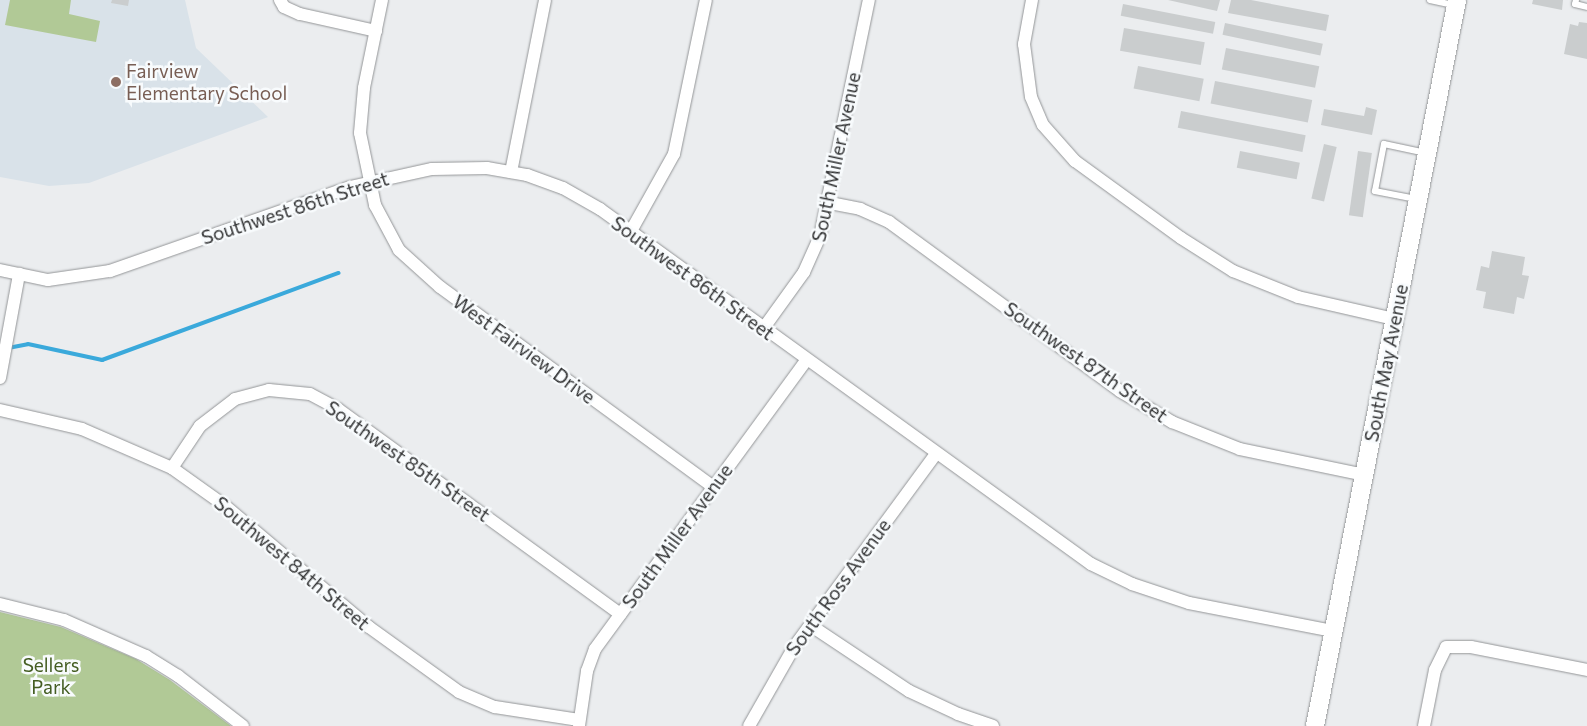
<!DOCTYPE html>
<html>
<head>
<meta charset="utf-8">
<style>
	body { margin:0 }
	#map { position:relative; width:1587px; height:726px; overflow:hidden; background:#ebedef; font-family:Commissioner,sans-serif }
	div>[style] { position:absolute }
	.built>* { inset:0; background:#d9e2e9 }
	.green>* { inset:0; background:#b1c996 }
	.stream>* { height:4px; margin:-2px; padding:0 2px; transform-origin:2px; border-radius:2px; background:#3aa9db }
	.building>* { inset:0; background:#cacdce; transform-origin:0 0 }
	.roads { filter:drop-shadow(0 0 1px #939597) drop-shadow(0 0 1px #939597) }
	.lane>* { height:6px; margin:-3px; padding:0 3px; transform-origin:3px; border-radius:3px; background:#fff }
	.street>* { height:12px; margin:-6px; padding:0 6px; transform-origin:6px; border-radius:6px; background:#fff }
	.secondary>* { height:18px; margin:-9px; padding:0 9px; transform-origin:9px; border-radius:9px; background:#fff }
	.dots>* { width:14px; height:14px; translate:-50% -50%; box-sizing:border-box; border:2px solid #f8fbfd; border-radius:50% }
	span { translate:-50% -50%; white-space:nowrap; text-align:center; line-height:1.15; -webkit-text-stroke:5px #f8fbfd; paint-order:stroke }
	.education-label { font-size:19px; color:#785e54 }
	.left { translate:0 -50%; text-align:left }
	.street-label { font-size:19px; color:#323334 }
	.park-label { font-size:19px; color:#445d22 }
</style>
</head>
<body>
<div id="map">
	<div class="built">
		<div style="clip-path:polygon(0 0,185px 0,196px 48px,268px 117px,89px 183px,49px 186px,0 177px)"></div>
	</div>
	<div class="green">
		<div style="clip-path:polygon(10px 0,71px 0,69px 14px,100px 21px,96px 42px,5px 25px)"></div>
		<div style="clip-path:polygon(0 612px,61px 627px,136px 659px,170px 680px,231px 726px,0 726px)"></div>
	</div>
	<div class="stream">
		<div style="left:8px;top:348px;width:20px;rotate:-11deg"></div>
		<div style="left:28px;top:344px;width:76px;rotate:12.2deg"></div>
		<div style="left:102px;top:360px;width:252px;rotate:-20.2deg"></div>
	</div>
	<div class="building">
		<div style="clip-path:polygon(112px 0,129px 0,128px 6px,111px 3px)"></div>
		<div style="clip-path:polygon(1168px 0,1220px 0,1217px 11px)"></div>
		<div style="clip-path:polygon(1231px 0,1251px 0,1329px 15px,1326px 31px,1228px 13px)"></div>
		<div style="clip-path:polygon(1533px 0,1563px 0,1562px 10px,1532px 4px)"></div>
		<div style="left:1123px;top:4px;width:94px;height:12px;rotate:11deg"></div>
		<div style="clip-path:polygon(1579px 22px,1587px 23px,1587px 59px,1564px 54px,1570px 24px,1578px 26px)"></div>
		<div style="left:1225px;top:23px;width:100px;height:12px;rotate:12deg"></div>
		<div style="left:1124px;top:28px;width:82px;height:23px;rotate:10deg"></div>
		<div style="left:1226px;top:48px;width:95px;height:22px;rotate:11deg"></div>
		<div style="left:1138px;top:66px;width:67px;height:23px;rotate:11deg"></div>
		<div style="left:1215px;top:81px;width:99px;height:23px;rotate:11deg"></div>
		<div style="clip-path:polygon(1366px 107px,1377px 110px,1372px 135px,1321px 125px,1324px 109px,1364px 116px)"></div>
		<div style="left:1181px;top:111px;width:127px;height:17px;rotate:11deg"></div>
		<div style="left:1324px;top:144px;width:13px;height:56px;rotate:13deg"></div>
		<div style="left:1240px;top:151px;width:61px;height:17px;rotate:11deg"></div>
		<div style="left:1358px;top:151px;width:14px;height:65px;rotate:8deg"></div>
		<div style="clip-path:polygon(1492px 251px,1525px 257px,1522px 275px,1529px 276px,1524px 299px,1517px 297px,1514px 314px,1483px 308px,1486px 292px,1476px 290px,1481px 266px,1489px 268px)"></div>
	</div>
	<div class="roads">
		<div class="lane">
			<div style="left:1430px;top:0;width:25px;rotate:12deg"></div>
			<div style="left:1576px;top:0;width:4px;rotate:104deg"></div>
			<div style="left:1575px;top:4px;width:12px;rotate:14deg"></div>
			<div style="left:1416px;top:199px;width:42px;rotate:-169deg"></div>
			<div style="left:1375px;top:191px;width:48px;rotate:-79.2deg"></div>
			<div style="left:1384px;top:144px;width:43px;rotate:12.1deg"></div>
		</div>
		<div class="street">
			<div style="left:280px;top:0;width:8px;rotate:60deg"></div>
			<div style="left:284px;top:7px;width:17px;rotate:24deg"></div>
			<div style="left:300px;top:14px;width:78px;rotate:12.6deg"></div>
			<div style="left:382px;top:0;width:90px;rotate:101.6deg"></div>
			<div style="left:364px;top:88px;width:45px;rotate:95.1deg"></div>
			<div style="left:360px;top:133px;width:74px;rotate:78.2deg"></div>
			<div style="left:375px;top:205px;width:51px;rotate:61.9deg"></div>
			<div style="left:399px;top:250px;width:55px;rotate:42.1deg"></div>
			<div style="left:440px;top:287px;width:338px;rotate:36.2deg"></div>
			<div style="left:1032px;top:0;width:45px;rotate:100.3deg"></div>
			<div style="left:1024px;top:44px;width:53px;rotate:82.5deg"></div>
			<div style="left:1031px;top:97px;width:30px;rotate:67deg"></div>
			<div style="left:1043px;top:125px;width:48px;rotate:48.4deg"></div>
			<div style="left:1075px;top:161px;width:131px;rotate:36deg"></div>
			<div style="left:1181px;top:238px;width:62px;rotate:32.4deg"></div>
			<div style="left:1233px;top:271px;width:70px;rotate:21.8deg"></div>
			<div style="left:1298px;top:297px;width:98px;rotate:12.9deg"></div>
			<div style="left:511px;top:172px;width:175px;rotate:-78.8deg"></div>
			<div style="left:830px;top:203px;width:31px;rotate:11deg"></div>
			<div style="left:860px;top:209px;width:32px;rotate:24deg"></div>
			<div style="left:889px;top:222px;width:286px;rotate:36.2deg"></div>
			<div style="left:1120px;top:391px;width:61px;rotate:30.8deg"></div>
			<div style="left:1172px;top:422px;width:73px;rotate:21.7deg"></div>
			<div style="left:1240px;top:449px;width:127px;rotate:11.8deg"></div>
			<div style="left:631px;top:231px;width:88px;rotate:-60.8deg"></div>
			<div style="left:674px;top:154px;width:157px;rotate:-78.3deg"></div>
			<div style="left:0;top:270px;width:49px;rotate:11.8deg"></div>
			<div style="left:48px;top:280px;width:63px;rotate:-8.3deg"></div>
			<div style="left:110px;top:271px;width:254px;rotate:-19.3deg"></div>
			<div style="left:350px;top:187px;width:84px;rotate:-12.4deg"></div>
			<div style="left:432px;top:169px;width:55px;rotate:-1deg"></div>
			<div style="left:487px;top:168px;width:41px;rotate:9.9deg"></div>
			<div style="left:527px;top:175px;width:38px;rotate:20deg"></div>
			<div style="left:563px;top:188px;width:43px;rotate:29.6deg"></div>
			<div style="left:600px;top:209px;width:606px;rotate:35.87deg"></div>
			<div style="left:1091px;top:564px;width:46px;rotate:26deg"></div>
			<div style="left:1132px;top:584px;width:60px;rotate:18.4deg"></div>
			<div style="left:1189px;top:603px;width:147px;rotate:11deg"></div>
			<div style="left:763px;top:329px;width:70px;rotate:-54.3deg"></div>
			<div style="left:804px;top:272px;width:39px;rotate:-66deg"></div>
			<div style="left:820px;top:236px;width:241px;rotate:-78.3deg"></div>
			<div style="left:0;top:378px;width:106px;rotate:-79.6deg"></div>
			<div style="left:0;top:410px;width:84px;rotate:13deg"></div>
			<div style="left:82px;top:429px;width:98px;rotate:23.4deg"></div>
			<div style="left:172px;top:468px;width:64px;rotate:35.4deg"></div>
			<div style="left:224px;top:505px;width:189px;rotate:40.1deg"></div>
			<div style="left:369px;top:627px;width:111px;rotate:35.8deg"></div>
			<div style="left:459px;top:692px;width:39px;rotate:23deg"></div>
			<div style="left:495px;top:707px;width:85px;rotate:8.8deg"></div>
			<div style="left:172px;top:468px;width:50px;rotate:-56.3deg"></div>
			<div style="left:200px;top:426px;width:44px;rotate:-37.6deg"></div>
			<div style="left:235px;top:399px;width:35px;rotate:-15deg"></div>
			<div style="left:269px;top:390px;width:41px;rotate:5.6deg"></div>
			<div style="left:310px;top:394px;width:32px;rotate:28deg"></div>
			<div style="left:338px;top:409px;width:349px;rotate:36deg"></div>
			<div style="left:0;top:604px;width:66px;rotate:14deg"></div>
			<div style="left:64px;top:620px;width:90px;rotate:23.7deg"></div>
			<div style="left:146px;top:656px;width:38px;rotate:32deg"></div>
			<div style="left:178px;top:676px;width:82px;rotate:37.6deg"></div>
			<div style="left:810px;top:625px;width:119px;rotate:33.7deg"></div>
			<div style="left:909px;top:691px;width:54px;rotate:25.1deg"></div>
			<div style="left:958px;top:714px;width:37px;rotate:19deg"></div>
			<div style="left:579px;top:726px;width:56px;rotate:-81.7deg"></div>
			<div style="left:587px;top:671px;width:23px;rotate:-70deg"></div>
			<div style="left:595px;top:649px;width:357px;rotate:-53.8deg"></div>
			<div style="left:749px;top:726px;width:91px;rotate:-60.3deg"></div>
			<div style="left:794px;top:647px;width:240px;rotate:-53.7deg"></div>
			<div style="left:1424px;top:726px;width:57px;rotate:-78.9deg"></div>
			<div style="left:1435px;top:670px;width:25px;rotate:-64deg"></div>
			<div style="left:1446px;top:647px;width:25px"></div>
			<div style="left:1471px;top:647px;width:118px;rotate:11.2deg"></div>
		</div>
		<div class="secondary">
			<div style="left:1315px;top:726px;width:740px;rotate:-78.93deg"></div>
		</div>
	</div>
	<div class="dots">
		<div style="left:116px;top:82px;background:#8d6e63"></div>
	</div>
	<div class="education-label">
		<span class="left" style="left:126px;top:82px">Fairview<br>Elementary School</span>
	</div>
	<div class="street-label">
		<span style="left:836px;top:157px;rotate:-78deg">South Miller Avenue</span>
		<span style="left:295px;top:208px;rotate:-18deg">Southwest 86th Street</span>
		<span style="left:693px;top:278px;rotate:36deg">Southwest 86th Street</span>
		<span style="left:524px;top:349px;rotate:36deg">West Fairview Drive</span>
		<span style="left:1086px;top:362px;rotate:35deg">Southwest 87th Street</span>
		<span style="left:1386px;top:363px;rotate:-79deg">South May Avenue</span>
		<span style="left:408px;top:461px;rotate:35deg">Southwest 85th Street</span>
		<span style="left:677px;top:536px;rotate:-54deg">South Miller Avenue</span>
		<span style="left:292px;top:563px;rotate:40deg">Southwest 84th Street</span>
		<span style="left:838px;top:587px;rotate:-54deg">South Ross Avenue</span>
	</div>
	<div class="park-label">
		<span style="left:51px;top:676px">Sellers<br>Park</span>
	</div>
</div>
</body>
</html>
